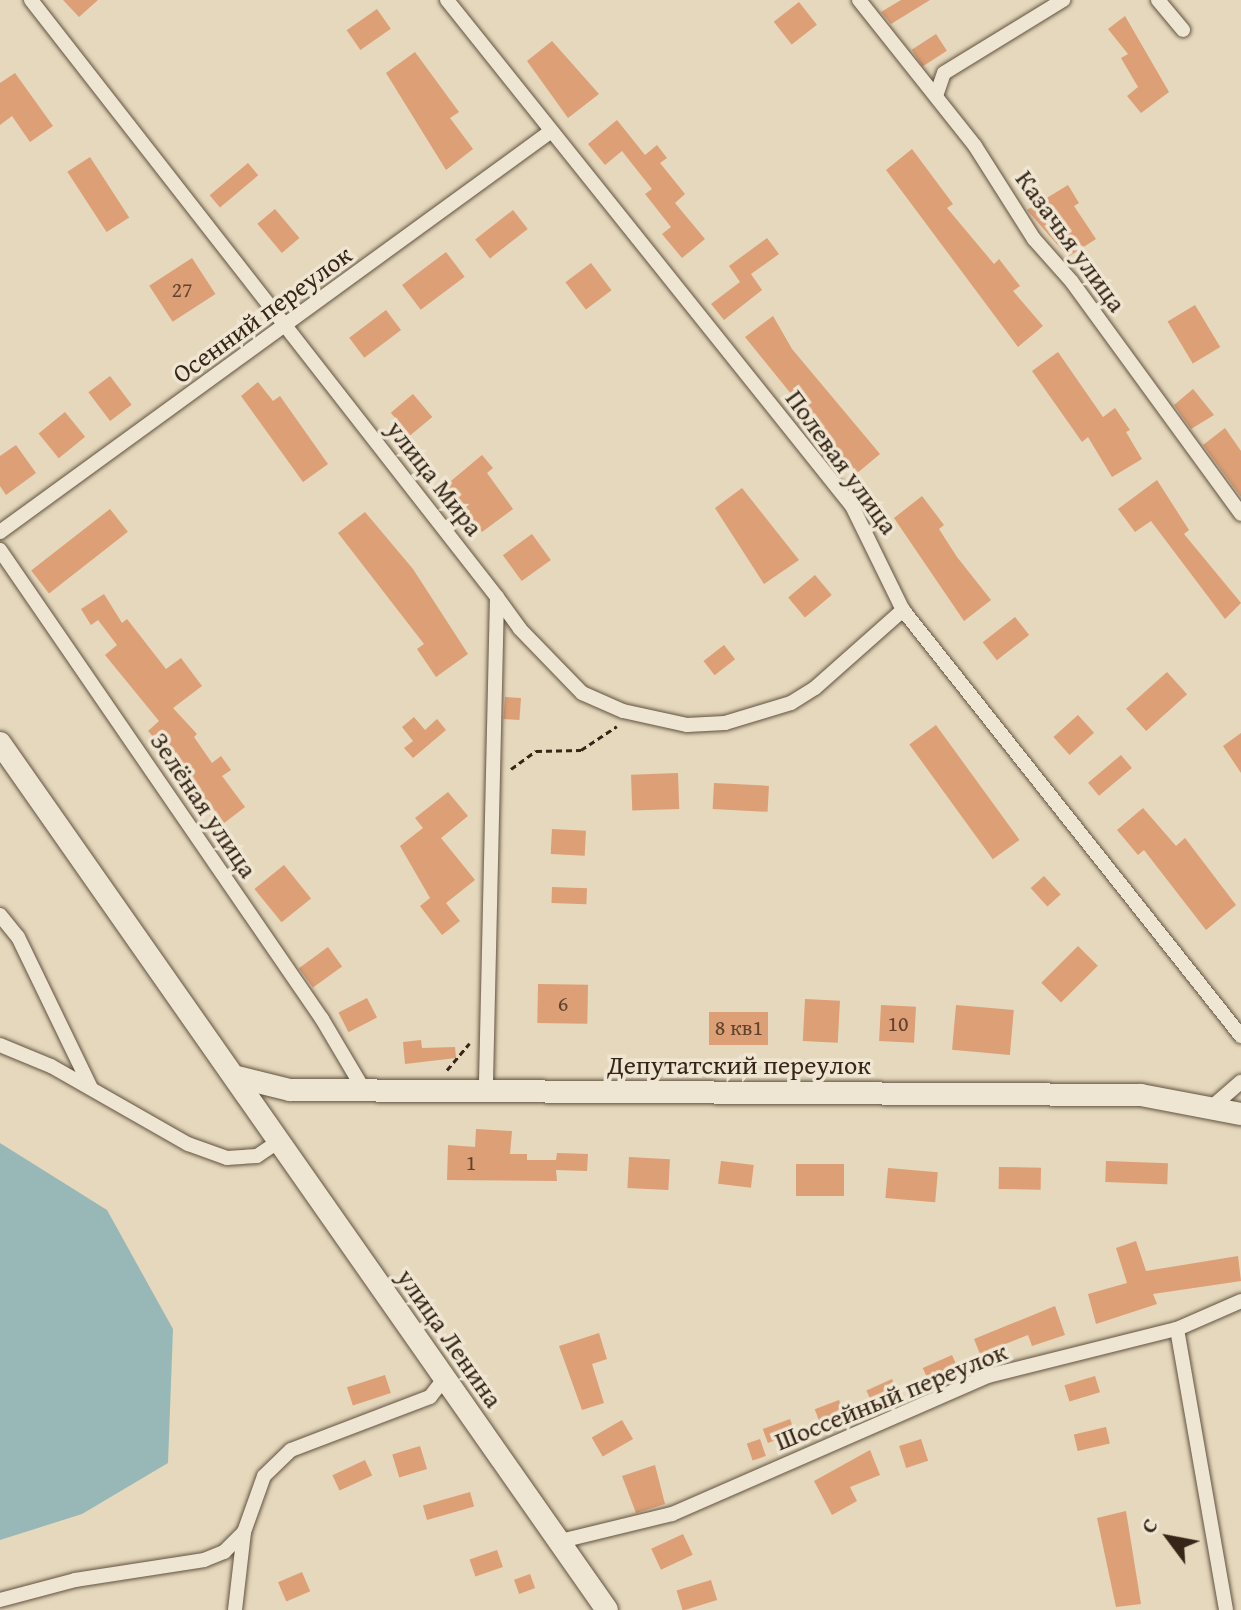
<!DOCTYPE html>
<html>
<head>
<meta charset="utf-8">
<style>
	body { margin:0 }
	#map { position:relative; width:1241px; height:1610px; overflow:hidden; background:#e5d8bc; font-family:"Gentium Book Plus",serif }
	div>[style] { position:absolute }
	.water>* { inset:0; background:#98b8b8 }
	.building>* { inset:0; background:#dd9f75; transform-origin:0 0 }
	.path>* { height:3px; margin-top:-1.5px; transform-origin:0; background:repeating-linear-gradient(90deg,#372618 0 6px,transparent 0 10px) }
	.roads { filter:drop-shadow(0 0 2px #625241) drop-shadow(0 0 2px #625241) }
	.street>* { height:14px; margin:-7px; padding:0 7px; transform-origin:7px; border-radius:7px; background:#eee6d3 }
	.secondary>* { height:22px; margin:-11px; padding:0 11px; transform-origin:11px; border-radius:11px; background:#eee6d3 }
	span { translate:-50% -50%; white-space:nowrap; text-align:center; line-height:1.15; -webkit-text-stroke:7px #eee6d3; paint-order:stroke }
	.number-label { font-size:22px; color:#60442f }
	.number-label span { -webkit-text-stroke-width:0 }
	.street-label { font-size:26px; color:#372618 }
	.north { position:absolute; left:1129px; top:1498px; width:80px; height:80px; -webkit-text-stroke:6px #eee6d3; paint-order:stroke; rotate:302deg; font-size:22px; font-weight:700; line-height:32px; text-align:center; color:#372618 }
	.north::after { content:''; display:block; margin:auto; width:28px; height:36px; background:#372618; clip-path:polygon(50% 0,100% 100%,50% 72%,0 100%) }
</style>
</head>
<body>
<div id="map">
	<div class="water">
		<div style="clip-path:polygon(0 1143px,107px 1210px,173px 1329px,168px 1463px,82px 1514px,0 1540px)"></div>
	</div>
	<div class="building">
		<div style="clip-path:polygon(63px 0,98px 0,79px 17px)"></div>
		<div style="clip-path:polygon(901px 0,930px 0,891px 24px,881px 12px)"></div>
		<div style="left:799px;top:2px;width:29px;height:32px;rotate:52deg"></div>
		<div style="left:377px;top:9px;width:24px;height:37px;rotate:55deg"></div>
		<div style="clip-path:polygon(1125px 16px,1169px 92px,1141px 113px,1127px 96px,1138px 87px,1121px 58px,1128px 54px,1108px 29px)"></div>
		<div style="left:936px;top:34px;width:20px;height:29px;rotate:57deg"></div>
		<div style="clip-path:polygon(552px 41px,599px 94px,568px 118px,527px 61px)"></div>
		<div style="clip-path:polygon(415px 52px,459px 112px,450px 118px,473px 149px,446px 170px,386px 73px)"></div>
		<div style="clip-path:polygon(15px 73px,53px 126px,30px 142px,12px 116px,0 125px,0 83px)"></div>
		<div style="clip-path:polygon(617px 120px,645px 155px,657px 145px,667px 158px,660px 163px,685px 194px,675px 203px,705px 239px,682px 258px,662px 234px,671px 227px,645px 194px,652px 189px,622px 151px,605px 165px,588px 144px)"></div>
		<div style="clip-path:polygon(912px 149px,953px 204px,947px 208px,994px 264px,999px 259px,1020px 286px,1013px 291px,1043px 326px,1018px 347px,886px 170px)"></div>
		<div style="left:90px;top:157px;width:72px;height:27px;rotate:57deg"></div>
		<div style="left:248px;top:163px;width:16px;height:50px;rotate:50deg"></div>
		<div style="clip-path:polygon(1068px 185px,1079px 203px,1074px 206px,1096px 239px,1068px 257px,1027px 210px)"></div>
		<div style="left:275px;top:209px;width:38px;height:23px;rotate:50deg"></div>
		<div style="left:513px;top:210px;width:24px;height:48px;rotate:52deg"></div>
		<div style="clip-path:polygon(767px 238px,779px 254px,751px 274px,762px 290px,724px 320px,711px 304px,740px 282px,729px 266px)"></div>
		<div style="left:446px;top:252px;width:31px;height:55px;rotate:53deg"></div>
		<div style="left:192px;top:258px;width:43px;height:51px;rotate:57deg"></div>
		<div style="left:591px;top:263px;width:34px;height:32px;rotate:53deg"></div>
		<div style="left:1195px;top:305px;width:49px;height:32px;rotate:59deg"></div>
		<div style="left:386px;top:310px;width:25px;height:46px;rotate:53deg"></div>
		<div style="clip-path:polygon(773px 316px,792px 349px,880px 454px,856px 474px,745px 337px)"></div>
		<div style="clip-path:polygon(1058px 352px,1103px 417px,1115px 408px,1130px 430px,1126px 432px,1142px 459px,1112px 477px,1088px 437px,1082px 442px,1032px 371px)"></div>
		<div style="left:110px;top:376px;width:36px;height:27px;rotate:53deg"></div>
		<div style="clip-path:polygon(258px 382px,273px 401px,280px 396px,328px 464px,303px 482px,241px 396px)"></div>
		<div style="clip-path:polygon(1193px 389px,1214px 415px,1191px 429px,1174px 405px)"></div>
		<div style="left:413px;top:394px;width:30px;height:29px;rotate:50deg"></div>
		<div style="left:65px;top:412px;width:32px;height:34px;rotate:51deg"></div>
		<div style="clip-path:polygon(1225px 428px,1241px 451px,1241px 497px,1203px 445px)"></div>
		<div style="clip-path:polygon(16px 445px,36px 473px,6px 495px,0 486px,0 456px)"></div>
		<div style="clip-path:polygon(482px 455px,493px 468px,487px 473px,513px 509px,482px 532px,457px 498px,450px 504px,439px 491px)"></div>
		<div style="clip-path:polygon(1157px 480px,1189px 530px,1184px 534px,1241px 603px,1225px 619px,1151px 521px,1135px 532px,1118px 509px)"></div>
		<div style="clip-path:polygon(742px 488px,799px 560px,764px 584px,715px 508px)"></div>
		<div style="clip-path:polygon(922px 496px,944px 525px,939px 529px,957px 557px,991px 600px,964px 621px,894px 518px)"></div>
		<div style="left:110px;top:509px;width:29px;height:100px;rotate:52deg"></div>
		<div style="clip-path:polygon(365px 512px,413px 569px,468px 654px,436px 677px,417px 649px,424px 644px,338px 533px)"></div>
		<div style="left:532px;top:534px;width:32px;height:36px;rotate:54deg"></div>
		<div style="left:815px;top:575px;width:26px;height:35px;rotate:50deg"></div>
		<div style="clip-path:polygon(104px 594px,122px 623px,127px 619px,166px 669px,181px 658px,202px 686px,173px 708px,197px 734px,194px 737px,212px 763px,221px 756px,231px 770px,222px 776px,245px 807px,219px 827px,174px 772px,181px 767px,148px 731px,159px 721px,105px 655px,117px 645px,98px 620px,91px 625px,81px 609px)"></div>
		<div style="left:1015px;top:617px;width:23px;height:41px;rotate:52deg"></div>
		<div style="left:724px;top:645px;width:18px;height:26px;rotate:52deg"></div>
		<div style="left:1167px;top:672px;width:30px;height:55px;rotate:48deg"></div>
		<div style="left:505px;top:697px;width:16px;height:22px;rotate:4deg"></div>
		<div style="left:1078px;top:715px;width:24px;height:33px;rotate:48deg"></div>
		<div style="clip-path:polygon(414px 717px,425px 730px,437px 719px,446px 730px,413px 758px,404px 748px,413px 741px,402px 727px)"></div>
		<div style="left:936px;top:725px;width:142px;height:33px;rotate:54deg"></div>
		<div style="clip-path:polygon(1241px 733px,1241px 773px,1223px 746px)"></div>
		<div style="left:1121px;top:755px;width:17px;height:43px;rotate:50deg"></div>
		<div style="left:678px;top:773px;width:36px;height:47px;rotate:88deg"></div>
		<div style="left:714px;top:783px;width:55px;height:26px;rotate:3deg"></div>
		<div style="clip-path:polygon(448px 792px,468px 816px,441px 838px,475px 880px,446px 903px,460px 921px,442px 935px,420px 906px,430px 898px,400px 846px,423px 828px,415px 818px)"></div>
		<div style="clip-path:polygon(1143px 808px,1176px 846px,1185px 838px,1236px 905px,1206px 930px,1144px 850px,1138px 855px,1117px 830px)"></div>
		<div style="left:552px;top:829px;width:34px;height:25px;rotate:3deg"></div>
		<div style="left:284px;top:865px;width:43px;height:38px;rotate:51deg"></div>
		<div style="left:1044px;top:876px;width:25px;height:18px;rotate:48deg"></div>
		<div style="left:552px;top:887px;width:35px;height:16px;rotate:2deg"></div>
		<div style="left:1078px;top:946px;width:28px;height:52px;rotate:45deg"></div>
		<div style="left:328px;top:947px;width:24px;height:36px;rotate:54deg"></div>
		<div style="left:538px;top:984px;width:50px;height:39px;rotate:1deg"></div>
		<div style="left:367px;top:998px;width:22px;height:32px;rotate:63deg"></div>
		<div style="left:805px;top:999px;width:35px;height:42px;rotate:3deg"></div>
		<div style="left:881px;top:1005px;width:35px;height:36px;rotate:3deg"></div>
		<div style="left:956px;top:1005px;width:58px;height:45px;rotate:5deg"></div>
		<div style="left:709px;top:1012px;width:59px;height:33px"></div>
		<div style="clip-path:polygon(421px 1040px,422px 1048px,455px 1047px,456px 1058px,405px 1064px,403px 1042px)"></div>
		<div style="clip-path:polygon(476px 1129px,512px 1131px,510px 1154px,527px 1154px,527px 1160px,556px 1160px,557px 1153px,588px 1154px,587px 1171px,556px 1170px,557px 1181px,447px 1180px,448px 1145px,475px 1147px)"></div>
		<div style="left:629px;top:1157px;width:41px;height:31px;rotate:3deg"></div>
		<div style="left:721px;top:1161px;width:33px;height:23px;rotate:7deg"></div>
		<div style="left:1106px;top:1161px;width:62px;height:21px;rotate:2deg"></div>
		<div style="left:796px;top:1164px;width:48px;height:32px"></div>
		<div style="left:999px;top:1167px;width:42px;height:22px;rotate:1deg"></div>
		<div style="left:888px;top:1168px;width:50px;height:30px;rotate:5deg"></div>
		<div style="clip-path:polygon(1136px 1241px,1146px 1271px,1238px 1256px,1241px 1281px,1153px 1294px,1157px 1304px,1096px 1324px,1088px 1294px,1127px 1283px,1116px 1248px)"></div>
		<div style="clip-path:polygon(1055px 1306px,1065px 1335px,1032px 1346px,1028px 1335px,980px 1354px,974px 1339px)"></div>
		<div style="clip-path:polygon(599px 1333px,607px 1359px,592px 1364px,604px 1403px,582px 1410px,559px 1346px)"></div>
		<div style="left:952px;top:1355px;width:20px;height:32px;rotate:66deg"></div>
		<div style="left:385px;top:1375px;width:19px;height:40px;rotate:72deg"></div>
		<div style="left:1095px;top:1376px;width:17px;height:32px;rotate:73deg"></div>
		<div style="left:892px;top:1379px;width:17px;height:28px;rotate:66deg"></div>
		<div style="left:839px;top:1400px;width:19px;height:26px;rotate:69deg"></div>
		<div style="left:790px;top:1419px;width:15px;height:29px;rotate:70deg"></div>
		<div style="left:622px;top:1420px;width:22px;height:35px;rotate:60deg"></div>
		<div style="left:1106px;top:1427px;width:17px;height:33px;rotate:77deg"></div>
		<div style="left:760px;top:1439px;width:18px;height:14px;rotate:71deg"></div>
		<div style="left:921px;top:1439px;width:23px;height:23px;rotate:72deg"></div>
		<div style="left:420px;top:1446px;width:24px;height:29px;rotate:73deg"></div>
		<div style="clip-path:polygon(870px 1450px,880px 1475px,850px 1487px,857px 1501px,832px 1515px,814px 1481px)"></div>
		<div style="left:365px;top:1460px;width:17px;height:36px;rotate:65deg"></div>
		<div style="clip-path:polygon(655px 1465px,665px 1504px,636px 1513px,622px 1476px)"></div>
		<div style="left:470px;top:1492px;width:15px;height:49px;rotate:74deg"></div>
		<div style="clip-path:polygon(1126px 1511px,1141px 1604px,1116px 1607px,1097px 1518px)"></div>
		<div style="left:683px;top:1534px;width:23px;height:35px;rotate:65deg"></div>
		<div style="left:497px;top:1550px;width:18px;height:29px;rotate:71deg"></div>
		<div style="left:302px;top:1572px;width:21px;height:26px;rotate:67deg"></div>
		<div style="left:530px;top:1574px;width:15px;height:17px;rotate:70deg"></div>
		<div style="left:711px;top:1580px;width:21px;height:36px;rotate:73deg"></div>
	</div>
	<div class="path">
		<div style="left:511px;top:769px;width:31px;rotate:-36deg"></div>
		<div style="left:536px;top:751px;width:45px;rotate:-1.3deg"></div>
		<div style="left:581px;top:750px;width:43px;rotate:-33.7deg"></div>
		<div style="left:447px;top:1070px;width:35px;rotate:-50deg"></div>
	</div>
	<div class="roads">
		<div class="street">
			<div style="left:31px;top:0;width:757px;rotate:52.03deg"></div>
			<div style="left:497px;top:597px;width:494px;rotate:91.3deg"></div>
			<div style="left:447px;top:0;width:648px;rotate:51.33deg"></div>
			<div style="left:852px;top:506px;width:116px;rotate:63.9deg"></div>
			<div style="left:903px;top:610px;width:544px;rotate:51.57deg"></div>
			<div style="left:859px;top:0;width:186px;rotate:51.5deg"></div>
			<div style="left:975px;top:146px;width:110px;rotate:57.6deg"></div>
			<div style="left:1034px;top:239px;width:57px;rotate:48.5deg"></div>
			<div style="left:1072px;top:282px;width:287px;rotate:53.9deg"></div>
			<div style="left:1158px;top:0;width:39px;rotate:50deg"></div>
			<div style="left:936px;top:96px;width:24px;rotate:-71deg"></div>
			<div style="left:944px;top:73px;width:140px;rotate:-31.5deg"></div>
			<div style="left:0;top:532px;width:680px;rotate:-36.03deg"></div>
			<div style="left:0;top:550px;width:569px;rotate:55.53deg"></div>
			<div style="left:322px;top:1019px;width:82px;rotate:59.4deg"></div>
			<div style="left:497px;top:597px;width:39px;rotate:54deg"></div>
			<div style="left:520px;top:629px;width:89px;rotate:45.9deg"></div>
			<div style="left:582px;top:693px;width:45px;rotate:23.7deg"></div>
			<div style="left:623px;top:711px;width:66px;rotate:12.3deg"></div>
			<div style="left:687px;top:725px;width:38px;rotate:-3deg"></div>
			<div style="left:725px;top:723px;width:69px;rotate:-16.9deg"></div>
			<div style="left:791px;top:703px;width:28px;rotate:-32deg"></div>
			<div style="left:815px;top:688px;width:118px;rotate:-41.6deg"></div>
			<div style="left:0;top:915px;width:28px;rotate:51deg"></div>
			<div style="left:18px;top:937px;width:168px;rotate:64.2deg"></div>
			<div style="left:0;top:1045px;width:55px;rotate:22.4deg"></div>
			<div style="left:51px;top:1066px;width:158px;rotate:29.7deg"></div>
			<div style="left:188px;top:1144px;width:41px;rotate:19.7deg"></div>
			<div style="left:227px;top:1158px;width:30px;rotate:-4deg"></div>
			<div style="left:257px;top:1156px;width:25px;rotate:-34deg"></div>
			<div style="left:1213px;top:1106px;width:37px;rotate:-41deg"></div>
			<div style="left:1177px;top:1329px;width:285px;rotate:80.1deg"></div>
			<div style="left:561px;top:1541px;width:114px;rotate:-13.7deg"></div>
			<div style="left:672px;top:1514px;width:345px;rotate:-23.6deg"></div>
			<div style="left:988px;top:1376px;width:195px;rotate:-14deg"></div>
			<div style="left:1177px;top:1329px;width:70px;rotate:-23.6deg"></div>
			<div style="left:0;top:1600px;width:78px;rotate:-14.9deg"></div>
			<div style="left:75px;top:1580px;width:131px;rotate:-8.8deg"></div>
			<div style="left:204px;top:1560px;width:22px;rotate:-22deg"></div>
			<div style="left:224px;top:1552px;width:28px;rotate:-45deg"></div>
			<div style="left:235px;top:1610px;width:79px;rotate:-83.4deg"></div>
			<div style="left:244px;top:1532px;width:59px;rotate:-70.3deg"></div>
			<div style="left:264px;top:1476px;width:37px;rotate:-44deg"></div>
			<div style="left:291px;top:1450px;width:149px;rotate:-20.9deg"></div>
			<div style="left:430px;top:1397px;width:23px;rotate:-52deg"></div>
		</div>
		<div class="secondary">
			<div style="left:0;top:743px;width:1058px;rotate:55deg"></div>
			<div style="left:237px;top:1077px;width:55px;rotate:13.8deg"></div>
			<div style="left:290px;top:1090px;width:851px;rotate:0.34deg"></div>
			<div style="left:1141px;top:1095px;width:102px;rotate:10.8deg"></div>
		</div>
	</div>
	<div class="number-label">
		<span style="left:182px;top:290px">27</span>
		<span style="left:563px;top:1004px">6</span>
		<span style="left:898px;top:1024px">10</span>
		<span style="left:739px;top:1028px">8 кв1</span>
		<span style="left:471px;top:1163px">1</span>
	</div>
	<div class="street-label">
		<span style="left:1071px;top:241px;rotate:54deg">Казачья улица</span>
		<span style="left:262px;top:314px;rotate:-36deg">Осенний переулок</span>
		<span style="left:842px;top:462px;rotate:54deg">Полевая улица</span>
		<span style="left:435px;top:478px;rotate:52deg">улица Мира</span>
		<span style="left:204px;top:805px;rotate:56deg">Зелёная улица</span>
		<span style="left:739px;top:1065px">Депутатский переулок</span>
		<span style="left:450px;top:1338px;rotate:55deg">улица Ленина</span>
		<span style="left:891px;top:1396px;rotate:-22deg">Шоссейный переулок</span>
	</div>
	<div class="north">С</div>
</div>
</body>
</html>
